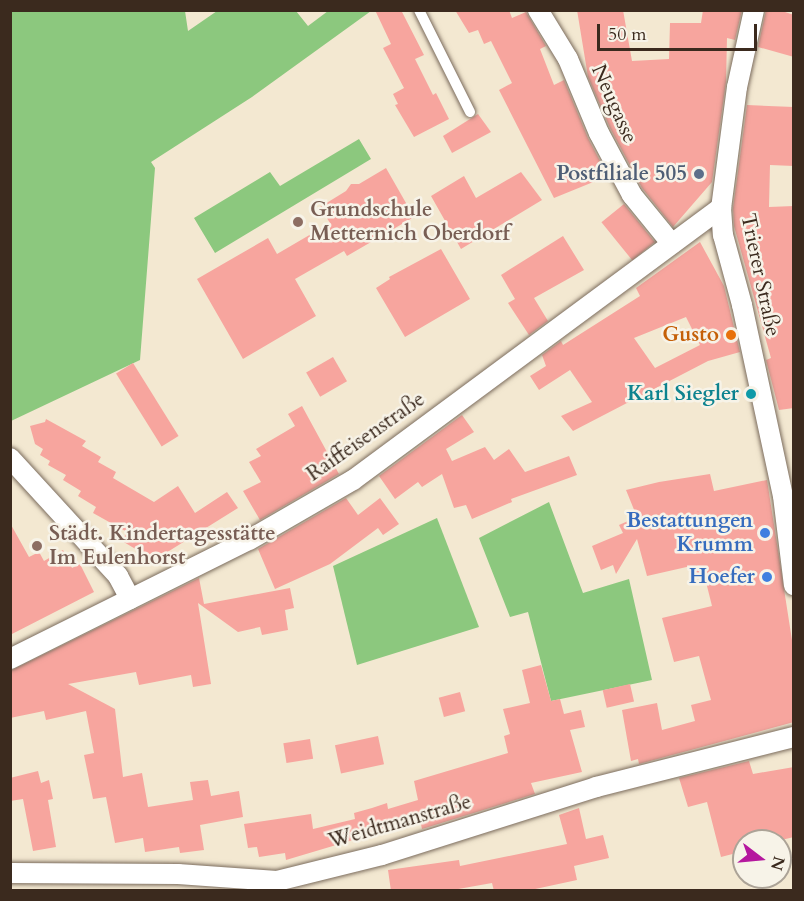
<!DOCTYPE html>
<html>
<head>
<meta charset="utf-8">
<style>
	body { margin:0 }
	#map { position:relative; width:804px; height:901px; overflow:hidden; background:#f3e8d1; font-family:Cardo,serif }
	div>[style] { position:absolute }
	.green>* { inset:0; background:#8cc87e }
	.building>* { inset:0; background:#f7a59e; transform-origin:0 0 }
	.roads { filter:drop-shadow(0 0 2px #7b6c5d) drop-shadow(0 0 2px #7b6c5d) }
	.lane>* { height:10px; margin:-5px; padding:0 5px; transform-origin:5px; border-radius:5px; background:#fff }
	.street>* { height:20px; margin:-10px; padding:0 10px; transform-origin:10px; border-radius:10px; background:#fff }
	.dots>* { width:16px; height:16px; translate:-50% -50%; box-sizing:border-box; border:3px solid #f7f3e8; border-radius:50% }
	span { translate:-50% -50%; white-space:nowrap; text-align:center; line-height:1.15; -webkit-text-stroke:5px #f7f3e8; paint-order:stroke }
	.street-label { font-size:21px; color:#3b2a1e }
	.service-label { font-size:21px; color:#4e5e75; font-weight:700 }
	.right { translate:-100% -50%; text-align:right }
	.education-label { font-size:21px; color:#785e54; font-weight:700 }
	.left { translate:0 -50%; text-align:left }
	.food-label { font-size:21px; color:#c56008; font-weight:700 }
	.culture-label { font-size:21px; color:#0d838f; font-weight:700 }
	.shop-label { font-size:21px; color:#366cbe; font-weight:700 }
	.frame { position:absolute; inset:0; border:12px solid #3b2a1e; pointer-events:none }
	.north { position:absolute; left:732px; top:829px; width:60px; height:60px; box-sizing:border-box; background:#f7f3e8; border:2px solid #aca397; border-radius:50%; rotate:106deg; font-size:16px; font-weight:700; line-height:24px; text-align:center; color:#3b2a1e }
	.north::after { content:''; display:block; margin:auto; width:21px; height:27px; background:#b5179e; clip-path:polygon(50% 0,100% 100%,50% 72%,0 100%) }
	.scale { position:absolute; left:597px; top:24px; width:160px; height:27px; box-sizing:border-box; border:3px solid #3b2a1e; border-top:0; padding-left:8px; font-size:18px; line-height:21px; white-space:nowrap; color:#3b2a1e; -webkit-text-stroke:4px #f7f3e8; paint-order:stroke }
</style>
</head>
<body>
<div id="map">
	<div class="green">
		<div style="clip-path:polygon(11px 10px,185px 11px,188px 31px,217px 11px,296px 11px,308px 26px,328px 11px,371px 11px,252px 97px,151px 162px,155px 168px,140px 360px,11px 421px)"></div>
		<div style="clip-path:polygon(359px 139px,371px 159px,215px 253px,194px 218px,270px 172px,280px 186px)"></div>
		<div style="clip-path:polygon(549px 502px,583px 593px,629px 579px,652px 680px,551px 701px,528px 612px,510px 617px,479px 538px)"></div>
		<div style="clip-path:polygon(437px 518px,479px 627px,357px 665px,333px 566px)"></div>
	</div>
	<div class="building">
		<div style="clip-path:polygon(375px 10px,401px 10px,424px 55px,415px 59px,433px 95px,436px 93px,449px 119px,414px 137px,395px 105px,398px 104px,393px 94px,404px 88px,383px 48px,391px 44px)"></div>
		<div style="clip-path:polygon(455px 10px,509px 10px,512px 18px,526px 12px,546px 46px,540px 49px,554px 85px,564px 80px,588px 138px,608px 176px,554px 198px,499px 90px,512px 83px,491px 41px,484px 44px,478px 30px,469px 33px)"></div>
		<div style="clip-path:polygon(577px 10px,623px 10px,632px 61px,669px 59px,670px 23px,701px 23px,703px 10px,742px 10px,735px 40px,727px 38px,726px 82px,712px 182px,673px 227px,642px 188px,610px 128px,588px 77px)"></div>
		<div style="clip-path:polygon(766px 10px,779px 10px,794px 15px,794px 57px,758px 47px)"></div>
		<div style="clip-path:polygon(747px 105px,794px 107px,794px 166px,770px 165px,769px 207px,794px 206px,794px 408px,779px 410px,766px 360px,771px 358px,734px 226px,733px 208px)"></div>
		<div style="clip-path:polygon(478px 114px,491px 132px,452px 153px,443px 136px)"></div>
		<div style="clip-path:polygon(386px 168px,414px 217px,347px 256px,344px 251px,295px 279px,316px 316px,243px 359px,197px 279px,268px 238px,277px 254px,330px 223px,320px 207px,346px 191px,351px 184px,359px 184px)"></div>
		<div style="clip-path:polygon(521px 172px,542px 200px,461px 249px,431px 196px,464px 176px,476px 198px)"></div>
		<div style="left:624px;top:204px;width:49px;height:29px;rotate:51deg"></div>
		<div style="clip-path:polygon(563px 236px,584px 270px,534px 298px,548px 321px,529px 335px,508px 303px,515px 299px,501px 275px)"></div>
		<div style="clip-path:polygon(evenodd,700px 242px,724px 286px,740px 352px,708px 361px,573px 431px,561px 416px,592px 402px,570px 370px,539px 390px,530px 376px,546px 366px,542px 355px,561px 341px,563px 345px,640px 296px,636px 288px,700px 242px,686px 317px,700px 345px,655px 368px,634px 338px,686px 317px)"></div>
		<div style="clip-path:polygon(441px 249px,470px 299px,405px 337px,376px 288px,390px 279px,389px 277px)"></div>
		<div style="left:333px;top:357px;width:28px;height:31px;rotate:60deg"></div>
		<div style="left:133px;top:363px;width:86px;height:20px;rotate:58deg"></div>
		<div style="clip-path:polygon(302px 406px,339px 474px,260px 520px,243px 491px,261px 482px,249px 462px,261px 456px,256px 449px,295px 426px,288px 414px)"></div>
		<div style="clip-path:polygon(462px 415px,474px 432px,446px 449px,452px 461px,485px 447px,494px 460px,509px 449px,525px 472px,569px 456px,577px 475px,511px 499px,512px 502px,472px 519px,466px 505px,454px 508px,442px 474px,422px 487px,418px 482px,395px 499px,379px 476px)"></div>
		<div style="clip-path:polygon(46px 419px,86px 441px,82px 446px,101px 457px,98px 462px,116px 472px,113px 478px,154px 502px,178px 486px,195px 513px,227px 492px,238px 508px,161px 556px,144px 554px,122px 541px,127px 532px,93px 513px,96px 507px,78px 496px,81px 491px,63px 480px,66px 475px,48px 465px,50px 461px,40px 455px,43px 449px,35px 444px,30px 426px,45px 422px)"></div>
		<div style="clip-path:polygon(710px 474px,714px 491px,767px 480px,794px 653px,794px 722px,639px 764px,638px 759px,631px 761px,622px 710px,657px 703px,662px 730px,695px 721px,691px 705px,711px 700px,699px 656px,674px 662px,662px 618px,712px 606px,704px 574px,693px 576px,691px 566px,647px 576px,637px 539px,616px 574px,613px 565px,601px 570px,592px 546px,623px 533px,619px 525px,637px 517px,626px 490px,659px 482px)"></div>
		<div style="clip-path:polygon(346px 498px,358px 515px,380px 498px,399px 524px,383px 535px,378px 528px,330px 564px,275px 589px,258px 549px)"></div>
		<div style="clip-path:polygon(10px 523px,29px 557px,39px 552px,44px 561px,63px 550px,72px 568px,80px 564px,94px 592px,10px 635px)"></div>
		<div style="clip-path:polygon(199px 578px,204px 604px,290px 588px,294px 608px,285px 610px,288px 630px,262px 635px,260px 627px,238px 632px,198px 603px,211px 684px,193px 687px,191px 675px,139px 685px,136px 672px,68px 684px,115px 709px,123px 777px,142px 773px,148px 807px,193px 800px,190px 782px,208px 780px,211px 796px,239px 791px,243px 817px,200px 825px,204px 850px,180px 853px,179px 847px,145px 852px,143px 838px,115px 843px,106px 797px,93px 799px,84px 755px,94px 753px,86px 711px,46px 720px,44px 711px,10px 718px,10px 671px)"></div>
		<div style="clip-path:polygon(541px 665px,551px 701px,560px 699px,564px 714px,581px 710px,585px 727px,570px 730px,582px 772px,531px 783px,535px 794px,422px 829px,420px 820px,286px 860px,285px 853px,259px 857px,257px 847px,248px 848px,244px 824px,311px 814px,313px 829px,355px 819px,354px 813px,372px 808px,387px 803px,388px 809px,418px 800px,414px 781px,508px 753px,504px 736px,510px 734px,503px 709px,530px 703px,522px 670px)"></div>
		<div style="left:630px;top:684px;width:18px;height:28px;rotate:77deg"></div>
		<div style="left:460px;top:692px;width:20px;height:22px;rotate:75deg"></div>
		<div style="left:378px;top:736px;width:29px;height:44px;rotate:78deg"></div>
		<div style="left:310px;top:739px;width:20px;height:27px;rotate:81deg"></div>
		<div style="clip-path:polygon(749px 761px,753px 774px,794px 767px,794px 837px,777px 841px,744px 841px,744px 851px,721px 857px,707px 802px,688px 807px,679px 778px)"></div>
		<div style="clip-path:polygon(38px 771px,41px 783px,49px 780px,53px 799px,48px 800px,56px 847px,33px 851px,23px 799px,10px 801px,10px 778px)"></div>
		<div style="clip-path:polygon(579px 808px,586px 839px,603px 835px,609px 858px,574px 866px,577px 880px,526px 891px,494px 891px,492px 883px,447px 891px,391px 891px,388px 870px,459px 860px,460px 866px,567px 844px,559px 815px)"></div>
	</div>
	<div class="roads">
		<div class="lane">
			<div style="left:419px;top:10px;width:114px;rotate:63.4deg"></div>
		</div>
		<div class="street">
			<div style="left:538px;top:10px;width:57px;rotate:58.5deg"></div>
			<div style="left:568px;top:59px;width:80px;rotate:67.3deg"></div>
			<div style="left:599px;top:133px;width:70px;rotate:62deg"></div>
			<div style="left:632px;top:195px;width:63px;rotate:50.8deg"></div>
			<div style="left:754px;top:10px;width:79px;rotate:102.4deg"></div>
			<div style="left:737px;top:87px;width:122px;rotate:97.5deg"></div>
			<div style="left:721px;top:208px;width:27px;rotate:86deg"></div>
			<div style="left:723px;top:235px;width:73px;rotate:74.8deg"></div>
			<div style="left:742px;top:305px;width:195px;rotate:77.9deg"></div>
			<div style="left:783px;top:496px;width:90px;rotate:83deg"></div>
			<div style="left:10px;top:458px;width:160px;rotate:47.5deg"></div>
			<div style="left:118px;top:576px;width:26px;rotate:62deg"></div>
			<div style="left:10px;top:659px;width:267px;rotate:-26.5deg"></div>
			<div style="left:249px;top:540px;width:120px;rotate:-30deg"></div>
			<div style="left:353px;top:480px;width:458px;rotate:-36.5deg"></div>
			<div style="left:10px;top:873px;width:168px;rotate:0.3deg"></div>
			<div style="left:178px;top:874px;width:99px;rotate:4deg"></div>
			<div style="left:277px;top:881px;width:108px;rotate:-13.9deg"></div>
			<div style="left:382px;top:855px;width:225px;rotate:-17.6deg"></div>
			<div style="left:596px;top:787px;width:204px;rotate:-14.2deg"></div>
		</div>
	</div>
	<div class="dots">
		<div style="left:699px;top:174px;background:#5c6f8a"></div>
		<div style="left:298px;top:222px;background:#8d6e63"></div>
		<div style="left:731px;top:335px;background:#e8710a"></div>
		<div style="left:751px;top:394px;background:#0f9aa8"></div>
		<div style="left:765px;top:533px;background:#3f7fe0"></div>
		<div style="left:37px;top:546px;background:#8d6e63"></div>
		<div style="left:767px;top:577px;background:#3f7fe0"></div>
	</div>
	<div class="street-label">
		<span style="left:614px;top:104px;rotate:66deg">Neugasse</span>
		<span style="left:760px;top:275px;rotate:78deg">Trierer Straße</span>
		<span style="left:366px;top:437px;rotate:-35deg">Raiffeisenstraße</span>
		<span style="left:400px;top:822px;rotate:-16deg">Weidtmanstraße</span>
	</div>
	<div class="service-label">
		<span class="right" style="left:687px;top:174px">Postfiliale 505</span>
	</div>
	<div class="education-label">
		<span class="left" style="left:310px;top:222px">Grundschule<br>Metternich Oberdorf</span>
		<span class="left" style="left:49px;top:546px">Städt. Kindertagesstätte<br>Im Eulenhorst</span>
	</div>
	<div class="food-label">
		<span class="right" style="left:719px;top:335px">Gusto</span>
	</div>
	<div class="culture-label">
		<span class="right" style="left:739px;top:394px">Karl Siegler</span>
	</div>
	<div class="shop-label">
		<span class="right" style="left:753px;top:533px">Bestattungen<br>Krumm</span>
		<span class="right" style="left:755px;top:577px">Hoefer</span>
	</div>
	<div class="frame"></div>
	<div class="north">N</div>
	<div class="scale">50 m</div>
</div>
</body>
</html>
